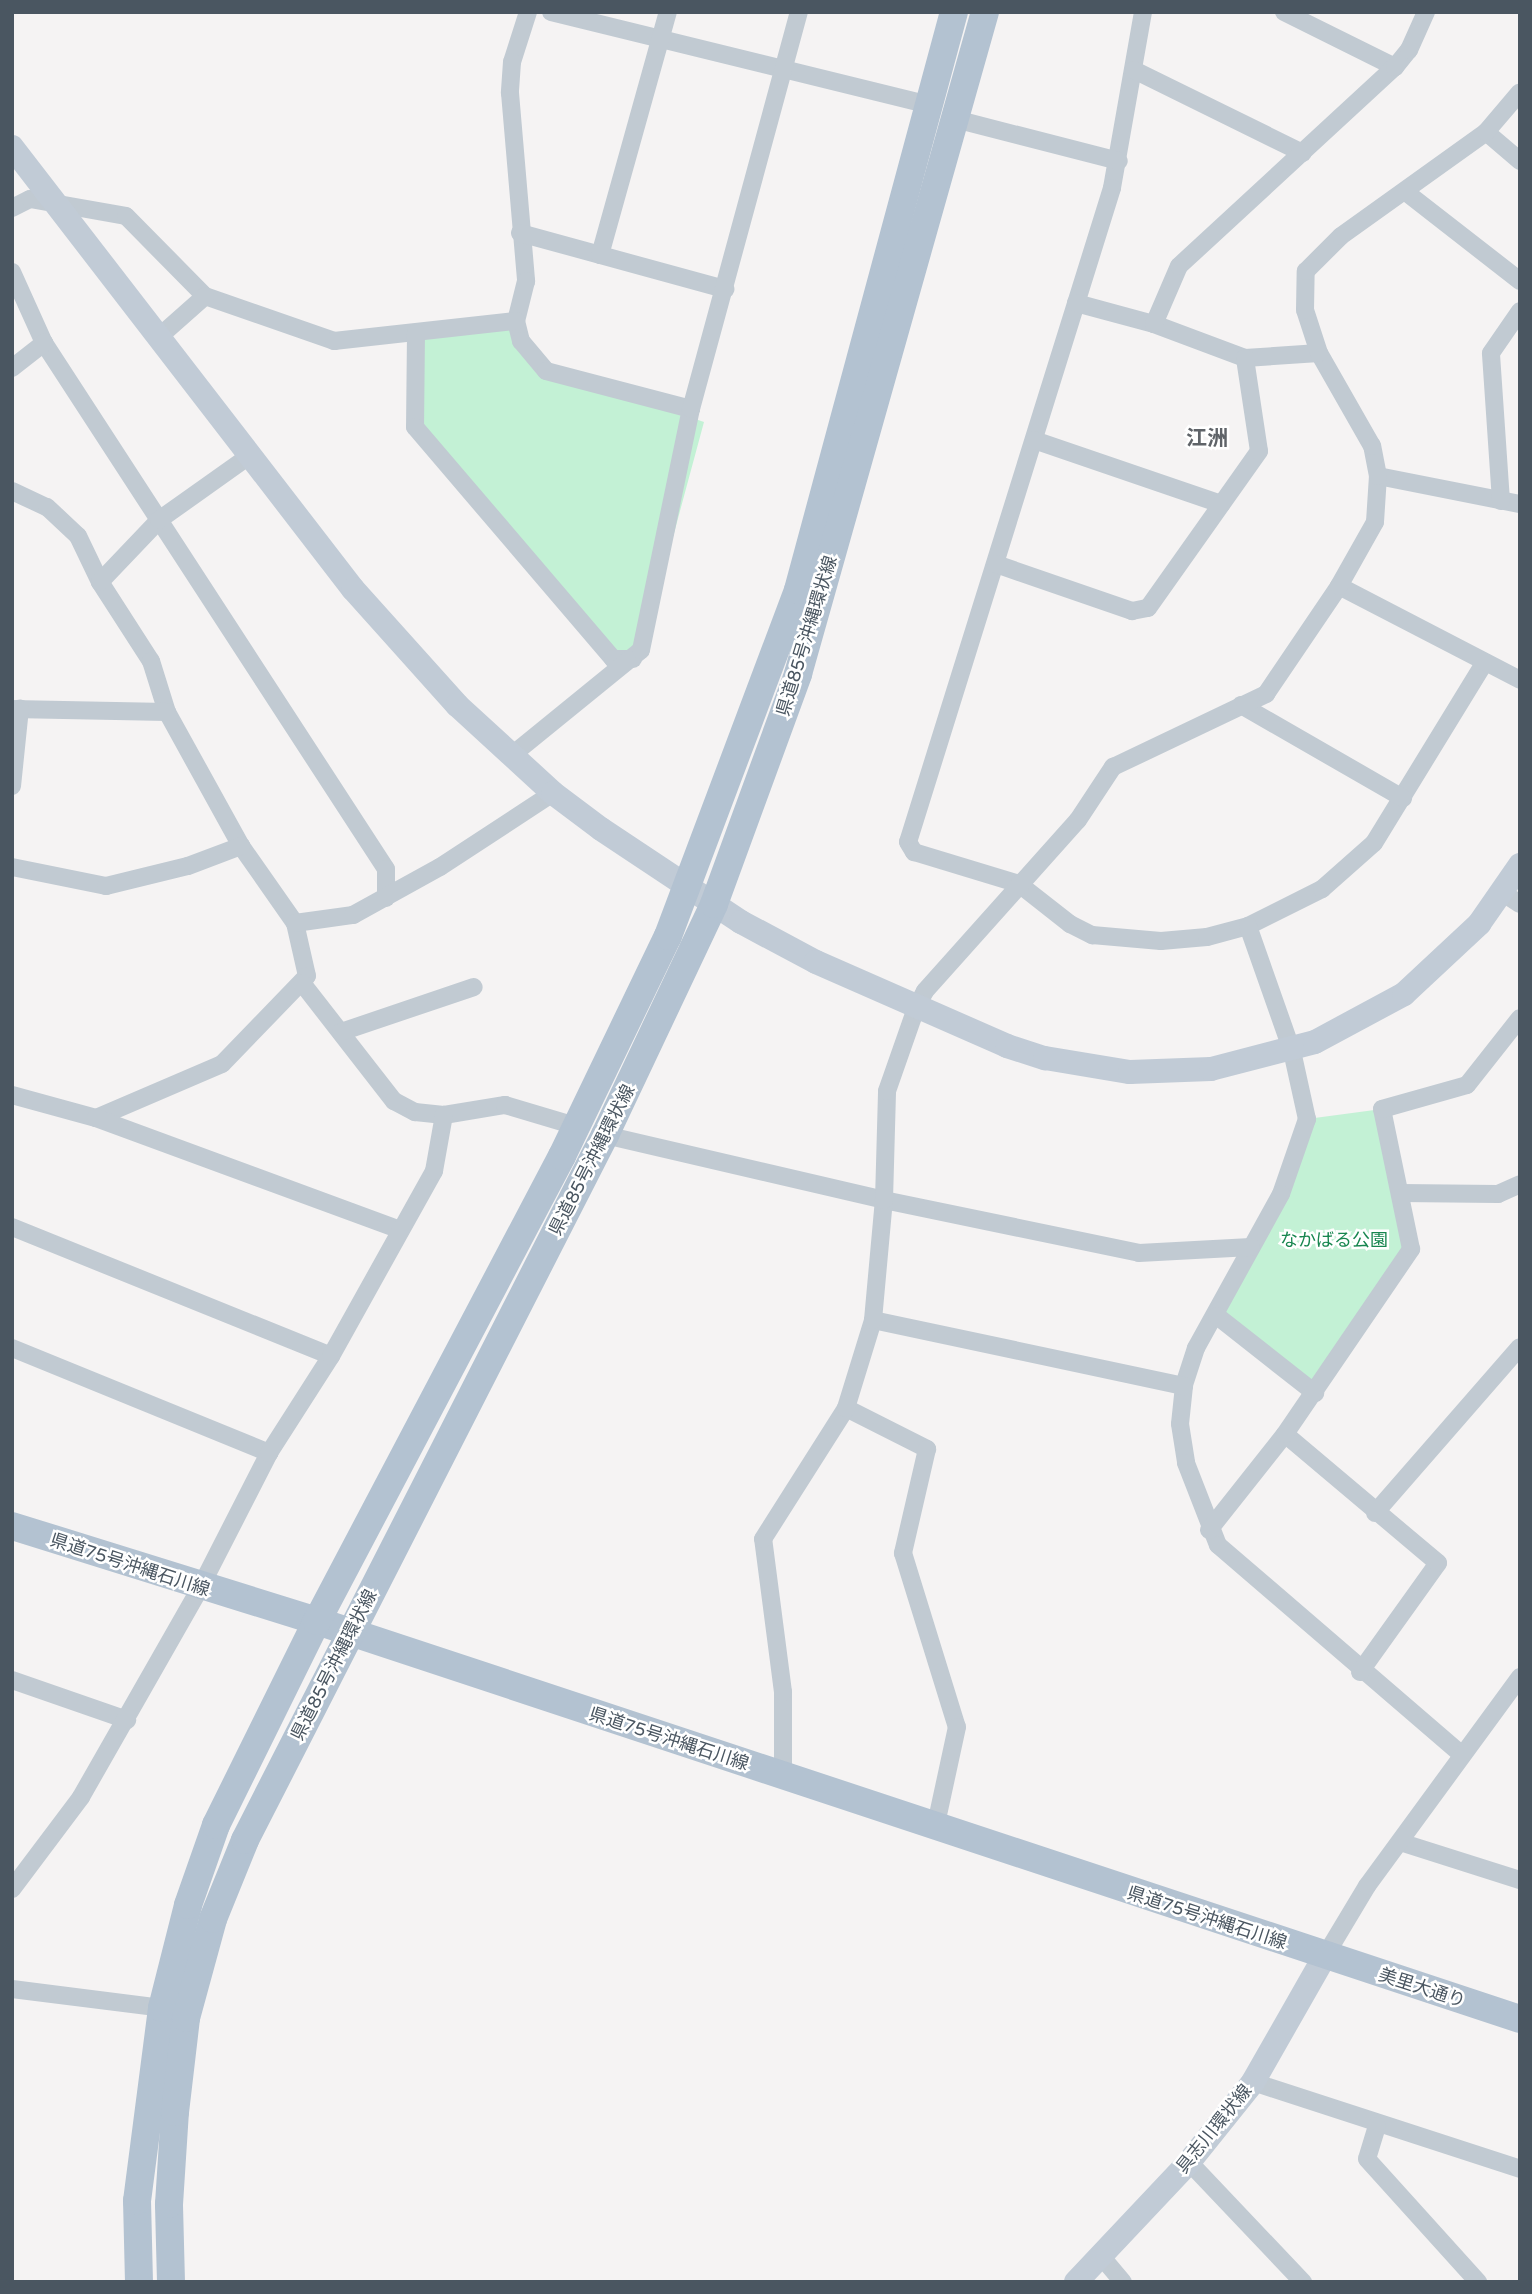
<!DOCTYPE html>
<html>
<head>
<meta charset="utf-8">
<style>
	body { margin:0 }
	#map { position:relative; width:1532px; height:2294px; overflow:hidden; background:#f5f3f3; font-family:"Varela Round","Noto Sans JP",sans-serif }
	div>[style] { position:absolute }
	.green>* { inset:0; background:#c3f1d5 }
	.street>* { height:18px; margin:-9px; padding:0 9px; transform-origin:9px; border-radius:9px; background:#c1cad2 }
	.secondary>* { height:24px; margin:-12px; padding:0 12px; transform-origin:12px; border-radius:12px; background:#c1cbd6 }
	.primary>* { height:28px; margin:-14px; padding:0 14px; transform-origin:14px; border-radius:14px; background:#b3c2d1 }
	span { translate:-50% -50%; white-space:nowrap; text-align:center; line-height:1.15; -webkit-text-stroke:5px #fff; paint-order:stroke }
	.street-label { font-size:18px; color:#4a5661 }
	.park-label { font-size:18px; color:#17864f }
	.quarter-label { font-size:21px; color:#5f6368; font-weight:700 }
	.frame { position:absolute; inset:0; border:14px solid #4a5661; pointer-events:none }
</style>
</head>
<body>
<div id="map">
	<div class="green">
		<div style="clip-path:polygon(515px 322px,549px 369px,704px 422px,643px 648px,612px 659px,415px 422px,417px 333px)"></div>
		<div style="clip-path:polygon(1382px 1109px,1411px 1249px,1315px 1393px,1217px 1316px,1307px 1119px)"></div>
	</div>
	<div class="street">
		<div style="left:528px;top:12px;width:52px;rotate:107.7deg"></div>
		<div style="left:512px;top:62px;width:31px;rotate:94deg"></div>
		<div style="left:510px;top:93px;width:189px;rotate:85.1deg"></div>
		<div style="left:526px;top:281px;width:41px;rotate:104deg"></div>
		<div style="left:516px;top:321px;width:21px;rotate:76deg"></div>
		<div style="left:521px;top:341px;width:39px;rotate:50deg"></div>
		<div style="left:546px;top:371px;width:150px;rotate:14.7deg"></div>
		<div style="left:551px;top:12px;width:389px;rotate:13.8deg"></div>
		<div style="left:1143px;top:12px;width:179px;rotate:100deg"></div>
		<div style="left:1112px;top:188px;width:685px;rotate:107.32deg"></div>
		<div style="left:908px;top:842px;width:12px;rotate:59deg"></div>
		<div style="left:914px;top:852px;width:110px;rotate:16.9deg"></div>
		<div style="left:1019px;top:884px;width:65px;rotate:38.1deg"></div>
		<div style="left:1070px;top:924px;width:25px;rotate:27deg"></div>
		<div style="left:1092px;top:935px;width:69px;rotate:5deg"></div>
		<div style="left:1161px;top:941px;width:46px;rotate:-5deg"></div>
		<div style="left:1207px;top:937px;width:42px;rotate:-15deg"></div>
		<div style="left:1248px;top:926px;width:83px;rotate:-26.6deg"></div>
		<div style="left:1322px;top:889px;width:69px;rotate:-41.5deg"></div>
		<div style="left:1374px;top:843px;width:212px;rotate:-58.5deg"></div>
		<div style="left:1284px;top:12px;width:124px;rotate:26.4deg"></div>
		<div style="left:1134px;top:70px;width:188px;rotate:26.2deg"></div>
		<div style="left:955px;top:119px;width:169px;rotate:14.4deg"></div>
		<div style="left:1486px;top:132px;width:45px;rotate:40.5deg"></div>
		<div style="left:1407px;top:193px;width:143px;rotate:37.9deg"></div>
		<div style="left:12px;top:208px;width:20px;rotate:-27deg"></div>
		<div style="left:30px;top:199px;width:97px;rotate:10deg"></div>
		<div style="left:126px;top:216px;width:112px;rotate:45.4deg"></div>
		<div style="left:205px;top:296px;width:137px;rotate:19.2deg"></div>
		<div style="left:334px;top:341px;width:183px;rotate:-6.3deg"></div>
		<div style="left:520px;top:233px;width:213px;rotate:15.3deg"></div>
		<div style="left:600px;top:255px;width:252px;rotate:-74.4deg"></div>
		<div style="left:12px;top:272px;width:78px;rotate:65.7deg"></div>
		<div style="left:44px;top:343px;width:627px;rotate:56.97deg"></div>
		<div style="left:386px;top:869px;width:29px;rotate:90deg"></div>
		<div style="left:1076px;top:303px;width:81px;rotate:15.1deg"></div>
		<div style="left:1154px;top:324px;width:97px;rotate:20.5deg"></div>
		<div style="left:1245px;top:358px;width:74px;rotate:-3.9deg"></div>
		<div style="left:1154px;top:324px;width:63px;rotate:-66.7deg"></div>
		<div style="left:1179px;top:266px;width:294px;rotate:-42.7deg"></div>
		<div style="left:1395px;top:67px;width:22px;rotate:-51deg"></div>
		<div style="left:1409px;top:50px;width:42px;rotate:-65.9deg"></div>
		<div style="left:416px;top:333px;width:94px;rotate:90.6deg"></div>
		<div style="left:415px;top:427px;width:305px;rotate:49.5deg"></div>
		<div style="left:613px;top:659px;width:20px"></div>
		<div style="left:160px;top:336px;width:60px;rotate:-41.6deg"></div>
		<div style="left:12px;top:368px;width:41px;rotate:-38deg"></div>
		<div style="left:1034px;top:440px;width:198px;rotate:18.9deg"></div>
		<div style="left:1378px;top:476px;width:145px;rotate:11.2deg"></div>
		<div style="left:12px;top:491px;width:38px;rotate:25deg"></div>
		<div style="left:47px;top:507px;width:42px;rotate:43.1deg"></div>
		<div style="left:78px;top:536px;width:51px;rotate:64.4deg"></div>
		<div style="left:100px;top:582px;width:94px;rotate:57.2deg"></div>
		<div style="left:151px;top:661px;width:53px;rotate:72.6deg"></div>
		<div style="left:167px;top:712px;width:153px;rotate:61.1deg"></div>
		<div style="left:241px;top:846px;width:94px;rotate:55deg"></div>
		<div style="left:295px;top:923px;width:54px;rotate:77.2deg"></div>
		<div style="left:307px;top:976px;width:122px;rotate:134deg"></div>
		<div style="left:222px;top:1064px;width:137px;rotate:156.8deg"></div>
		<div style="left:1501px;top:501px;width:148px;rotate:-93.9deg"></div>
		<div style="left:1491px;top:353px;width:51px;rotate:-55.4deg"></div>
		<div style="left:996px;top:564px;width:144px;rotate:19.1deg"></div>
		<div style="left:1132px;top:611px;width:16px;rotate:-11deg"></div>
		<div style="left:1148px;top:608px;width:192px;rotate:-54.7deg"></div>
		<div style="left:1259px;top:451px;width:94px;rotate:-98.6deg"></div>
		<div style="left:100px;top:582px;width:86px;rotate:-46.4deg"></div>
		<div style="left:159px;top:520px;width:114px;rotate:-35.4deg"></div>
		<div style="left:1339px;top:586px;width:204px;rotate:27.4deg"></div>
		<div style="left:1241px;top:705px;width:187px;rotate:29.9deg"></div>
		<div style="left:12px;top:709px;width:155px;rotate:1.1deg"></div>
		<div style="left:512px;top:755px;width:166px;rotate:-39.1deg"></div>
		<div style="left:641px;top:650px;width:246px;rotate:-78.3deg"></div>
		<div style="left:691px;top:409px;width:411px;rotate:-74.8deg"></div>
		<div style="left:12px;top:786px;width:78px;rotate:-84.1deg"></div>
		<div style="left:12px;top:867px;width:96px;rotate:11.4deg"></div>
		<div style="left:106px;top:886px;width:84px;rotate:-13.7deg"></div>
		<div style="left:188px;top:866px;width:57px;rotate:-20.7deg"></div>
		<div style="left:1503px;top:893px;width:20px;rotate:33deg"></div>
		<div style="left:295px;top:923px;width:59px;rotate:-7.9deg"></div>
		<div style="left:353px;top:915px;width:99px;rotate:-28.9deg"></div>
		<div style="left:440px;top:867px;width:135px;rotate:-33.2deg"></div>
		<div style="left:1248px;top:926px;width:133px;rotate:70.6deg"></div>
		<div style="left:1292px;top:1051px;width:70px;rotate:77.6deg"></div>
		<div style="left:1307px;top:1119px;width:79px;rotate:109.1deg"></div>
		<div style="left:1281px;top:1194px;width:176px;rotate:118.9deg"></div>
		<div style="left:1196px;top:1348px;width:40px;rotate:108deg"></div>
		<div style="left:1184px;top:1386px;width:38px;rotate:96deg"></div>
		<div style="left:1180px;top:1424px;width:39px;rotate:81deg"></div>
		<div style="left:1186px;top:1463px;width:88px;rotate:68.7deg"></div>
		<div style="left:1218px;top:1545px;width:322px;rotate:40.7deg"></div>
		<div style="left:302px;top:983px;width:150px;rotate:52.1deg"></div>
		<div style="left:394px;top:1101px;width:24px;rotate:28deg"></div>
		<div style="left:415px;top:1112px;width:29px;rotate:6deg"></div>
		<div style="left:444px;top:1115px;width:62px;rotate:-9.3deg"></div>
		<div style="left:505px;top:1105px;width:74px;rotate:16.5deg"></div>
		<div style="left:341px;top:1032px;width:140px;rotate:-18.7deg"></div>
		<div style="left:12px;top:1095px;width:87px;rotate:15.3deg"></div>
		<div style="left:96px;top:1118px;width:324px;rotate:20.2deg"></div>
		<div style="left:605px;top:1135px;width:286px;rotate:13.1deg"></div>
		<div style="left:884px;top:1200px;width:260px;rotate:11.7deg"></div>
		<div style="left:1139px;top:1253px;width:112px;rotate:-3.1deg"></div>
		<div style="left:1400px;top:1193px;width:98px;rotate:0.6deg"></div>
		<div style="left:1498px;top:1194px;width:24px;rotate:-24deg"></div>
		<div style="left:12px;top:1227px;width:344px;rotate:22deg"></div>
		<div style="left:1217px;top:1316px;width:125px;rotate:38.2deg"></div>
		<div style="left:873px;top:1320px;width:318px;rotate:12deg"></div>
		<div style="left:12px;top:1348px;width:278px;rotate:22.2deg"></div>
		<div style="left:846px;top:1408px;width:91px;rotate:26.8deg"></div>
		<div style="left:927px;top:1449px;width:107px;rotate:103deg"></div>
		<div style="left:903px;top:1553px;width:182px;rotate:72.8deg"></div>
		<div style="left:957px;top:1727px;width:104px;rotate:102.2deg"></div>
		<div style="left:1375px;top:1513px;width:220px;rotate:-48.9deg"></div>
		<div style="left:1209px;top:1530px;width:122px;rotate:-51.6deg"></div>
		<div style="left:1360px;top:1672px;width:134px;rotate:-54.4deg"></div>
		<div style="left:1438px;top:1563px;width:200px;rotate:-139.9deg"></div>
		<div style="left:1285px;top:1434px;width:224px;rotate:-55.7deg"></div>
		<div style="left:1411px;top:1249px;width:143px;rotate:-101.7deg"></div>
		<div style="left:1382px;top:1109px;width:88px;rotate:-15.8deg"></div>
		<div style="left:1467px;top:1085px;width:85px;rotate:-51.7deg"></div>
		<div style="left:12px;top:1680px;width:122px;rotate:19.2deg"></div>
		<div style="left:783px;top:1777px;width:85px;rotate:-90deg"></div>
		<div style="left:783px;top:1692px;width:154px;rotate:-97.4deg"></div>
		<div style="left:763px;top:1539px;width:155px;rotate:-57.6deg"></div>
		<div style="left:846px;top:1408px;width:92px;rotate:-72.9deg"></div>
		<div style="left:873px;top:1320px;width:121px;rotate:-84.8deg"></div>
		<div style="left:884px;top:1200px;width:109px;rotate:-88.4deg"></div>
		<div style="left:887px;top:1091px;width:88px;rotate:-70.7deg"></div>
		<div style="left:916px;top:1008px;width:19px;rotate:-62deg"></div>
		<div style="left:925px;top:991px;width:229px;rotate:-48.2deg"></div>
		<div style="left:1078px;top:820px;width:64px;rotate:-56.6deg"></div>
		<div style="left:1113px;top:767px;width:170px;rotate:-25.5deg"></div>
		<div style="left:1266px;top:694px;width:130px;rotate:-55.9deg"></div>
		<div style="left:1339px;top:586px;width:73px;rotate:-60.6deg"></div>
		<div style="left:1375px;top:522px;width:46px;rotate:-86.3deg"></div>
		<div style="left:1378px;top:476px;width:31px;rotate:-101deg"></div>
		<div style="left:1372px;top:446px;width:107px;rotate:-119.7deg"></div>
		<div style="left:1319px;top:353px;width:45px;rotate:-108deg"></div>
		<div style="left:1305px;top:310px;width:39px;rotate:-89deg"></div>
		<div style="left:1306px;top:271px;width:49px;rotate:-45deg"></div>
		<div style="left:1341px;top:236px;width:178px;rotate:-35.6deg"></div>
		<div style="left:1486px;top:132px;width:52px;rotate:-49.6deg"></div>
		<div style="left:1400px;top:1842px;width:126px;rotate:17.6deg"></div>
		<div style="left:12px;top:1889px;width:115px;rotate:-53.1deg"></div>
		<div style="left:81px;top:1797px;width:241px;rotate:-60.3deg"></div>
		<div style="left:200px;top:1588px;width:152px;rotate:-62.9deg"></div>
		<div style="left:269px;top:1453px;width:115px;rotate:-57.4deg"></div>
		<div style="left:331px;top:1356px;width:212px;rotate:-60.9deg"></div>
		<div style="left:434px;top:1171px;width:57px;rotate:-79.9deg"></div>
		<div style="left:1325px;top:1956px;width:82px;rotate:-59deg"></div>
		<div style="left:1367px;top:1886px;width:259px;rotate:-53.8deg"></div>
		<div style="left:12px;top:1989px;width:151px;rotate:7.2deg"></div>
		<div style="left:1253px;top:2082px;width:281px;rotate:18deg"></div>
		<div style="left:1377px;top:2126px;width:34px;rotate:107deg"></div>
		<div style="left:1367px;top:2159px;width:166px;rotate:47.9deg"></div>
		<div style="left:1189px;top:2162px;width:166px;rotate:46.5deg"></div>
		<div style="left:1101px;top:2256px;width:34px;rotate:50deg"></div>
	</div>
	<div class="secondary">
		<div style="left:12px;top:147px;width:558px;rotate:52.35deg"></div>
		<div style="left:353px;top:589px;width:156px;rotate:48.1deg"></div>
		<div style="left:457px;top:705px;width:130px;rotate:42.5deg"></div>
		<div style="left:553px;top:793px;width:60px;rotate:36.9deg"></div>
		<div style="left:601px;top:829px;width:168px;rotate:33.6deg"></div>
		<div style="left:741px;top:922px;width:85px;rotate:28.1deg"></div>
		<div style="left:816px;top:962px;width:209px;rotate:23.7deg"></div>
		<div style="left:1007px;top:1046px;width:40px;rotate:18deg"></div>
		<div style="left:1045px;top:1058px;width:86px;rotate:9.4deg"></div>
		<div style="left:1130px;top:1072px;width:81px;rotate:-2.1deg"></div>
		<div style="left:1211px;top:1069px;width:107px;rotate:-14.6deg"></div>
		<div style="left:1315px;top:1042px;width:101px;rotate:-28.3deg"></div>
		<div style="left:1404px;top:994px;width:103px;rotate:-43deg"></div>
		<div style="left:1479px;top:924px;width:72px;rotate:-55.2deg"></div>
		<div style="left:1076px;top:2282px;width:165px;rotate:-46.7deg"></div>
		<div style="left:1189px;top:2162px;width:102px;rotate:-51.3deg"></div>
		<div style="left:1253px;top:2082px;width:145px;rotate:-60.3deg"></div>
	</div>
	<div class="primary">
		<div style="left:12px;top:1526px;width:319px;rotate:17.3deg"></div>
		<div style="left:317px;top:1621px;width:1267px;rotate:18.31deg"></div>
		<div style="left:139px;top:2282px;width:81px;rotate:-91.4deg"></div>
		<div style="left:137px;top:2201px;width:195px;rotate:-82.6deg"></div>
		<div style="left:162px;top:2008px;width:106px;rotate:-75.8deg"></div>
		<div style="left:188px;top:1905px;width:85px;rotate:-70.7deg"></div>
		<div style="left:216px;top:1825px;width:228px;rotate:-63.7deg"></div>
		<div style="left:317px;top:1621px;width:526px;rotate:-62.22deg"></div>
		<div style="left:562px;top:1156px;width:244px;rotate:-64.3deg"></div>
		<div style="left:668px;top:936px;width:370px;rotate:-69.4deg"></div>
		<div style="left:798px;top:590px;width:599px;rotate:-74.9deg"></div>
		<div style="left:171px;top:2282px;width:78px;rotate:-91.5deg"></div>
		<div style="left:169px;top:2204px;width:92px;rotate:-86.3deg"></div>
		<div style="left:175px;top:2112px;width:95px;rotate:-83.3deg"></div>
		<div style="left:186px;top:2018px;width:103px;rotate:-74.7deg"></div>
		<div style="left:213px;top:1919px;width:85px;rotate:-67.9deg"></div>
		<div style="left:245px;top:1840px;width:792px;rotate:-62.95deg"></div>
		<div style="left:605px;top:1135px;width:255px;rotate:-64.7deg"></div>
		<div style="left:714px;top:904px;width:245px;rotate:-69.9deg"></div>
		<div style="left:798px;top:674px;width:688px;rotate:-74.23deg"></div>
	</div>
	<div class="street-label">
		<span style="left:807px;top:636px;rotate:-73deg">県道85号沖縄環状線</span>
		<span style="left:592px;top:1160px;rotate:-63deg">県道85号沖縄環状線</span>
		<span style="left:130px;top:1565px;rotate:18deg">県道75号沖縄石川線</span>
		<span style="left:334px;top:1665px;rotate:-63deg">県道85号沖縄環状線</span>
		<span style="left:669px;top:1739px;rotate:18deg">県道75号沖縄石川線</span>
		<span style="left:1207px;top:1918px;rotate:18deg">県道75号沖縄石川線</span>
		<span style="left:1422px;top:1988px;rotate:18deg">美里大通り</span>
		<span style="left:1214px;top:2129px;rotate:-51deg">具志川環状線</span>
	</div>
	<div class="park-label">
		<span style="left:1334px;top:1240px">なかばる公園</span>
	</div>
	<div class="quarter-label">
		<span style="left:1207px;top:439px">江洲</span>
	</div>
	<div class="frame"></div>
</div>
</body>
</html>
